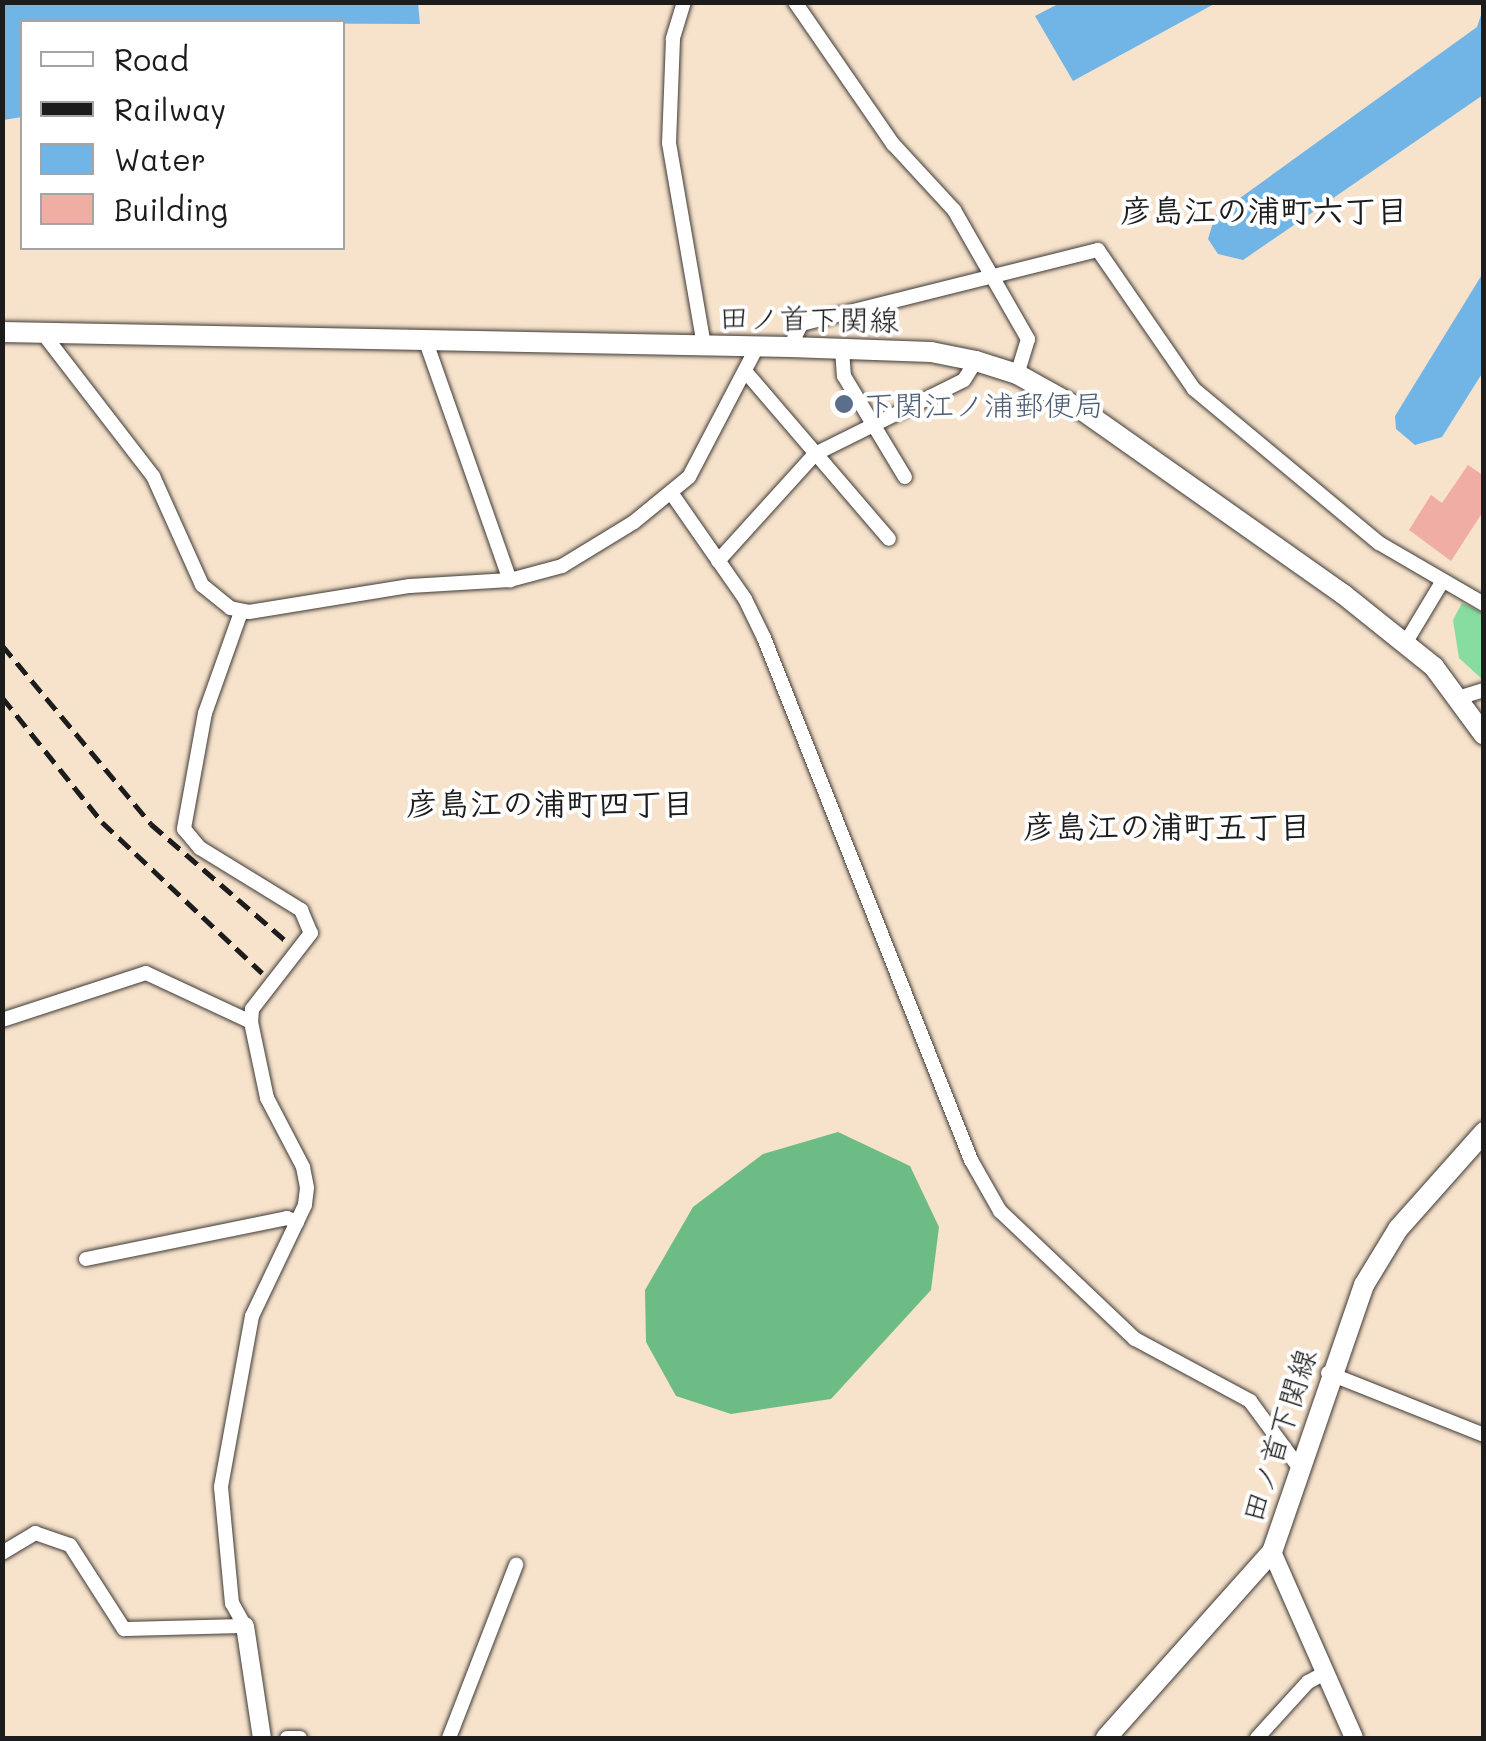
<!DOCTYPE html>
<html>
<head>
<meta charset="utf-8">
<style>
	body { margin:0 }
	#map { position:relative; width:1486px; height:1741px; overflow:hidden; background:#f7e2cb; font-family:Mali,"Klee One",sans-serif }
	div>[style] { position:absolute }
	.green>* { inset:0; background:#87dc9f }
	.forest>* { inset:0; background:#6dbc86 }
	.water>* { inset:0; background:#71b5e7 }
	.building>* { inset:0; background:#efada3 }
	.roads { filter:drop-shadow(0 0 2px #3d3a36) drop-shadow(0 0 2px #3d3a36) }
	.minor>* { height:14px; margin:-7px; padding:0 7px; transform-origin:7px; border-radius:7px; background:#fff }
	.tertiary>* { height:18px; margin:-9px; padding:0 9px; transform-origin:9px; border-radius:9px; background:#fff }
	.secondary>* { height:20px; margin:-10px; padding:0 10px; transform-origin:10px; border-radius:10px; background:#fff }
	.rail>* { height:5px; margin-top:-2.5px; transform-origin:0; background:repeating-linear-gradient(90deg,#1c1c1c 0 15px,transparent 0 23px) }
	.dots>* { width:28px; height:28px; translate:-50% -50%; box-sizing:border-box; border:5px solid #fff; border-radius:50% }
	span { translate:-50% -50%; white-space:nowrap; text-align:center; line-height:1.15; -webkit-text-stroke:8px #fff; paint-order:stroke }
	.street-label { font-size:30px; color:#1c1c1c }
	.service-label { font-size:30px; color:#4e5e75 }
	.left { translate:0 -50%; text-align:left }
	.neighbourhood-label { font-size:32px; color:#1c1c1c; font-weight:700 }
	.frame { position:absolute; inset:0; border:5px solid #1c1c1c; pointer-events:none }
	.legend { position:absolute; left:20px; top:20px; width:325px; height:230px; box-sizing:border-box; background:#fff; border:2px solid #a4a4a4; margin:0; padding:12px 18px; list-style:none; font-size:30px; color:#1c1c1c }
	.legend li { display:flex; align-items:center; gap:20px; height:50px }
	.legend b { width:50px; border:2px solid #a4a4a4 }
</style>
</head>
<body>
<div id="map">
	<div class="green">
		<div style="clip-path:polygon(1462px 603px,1483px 613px,1483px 680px,1459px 658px,1453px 620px)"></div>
	</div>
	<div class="forest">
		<div style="clip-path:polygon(838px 1132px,910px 1166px,939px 1227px,931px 1290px,831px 1399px,731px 1414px,676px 1396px,646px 1342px,645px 1290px,693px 1207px,763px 1154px)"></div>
	</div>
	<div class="water">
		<div style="clip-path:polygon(3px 2px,418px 3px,420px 24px,22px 22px,22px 117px,3px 120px)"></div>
		<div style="clip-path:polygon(1060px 3px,1060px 2px,1216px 3px,1073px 81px,1035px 16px)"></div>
		<div style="clip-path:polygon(1483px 9px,1483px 95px,1243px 260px,1218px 254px,1208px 239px,1215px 216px,1477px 27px)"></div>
		<div style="clip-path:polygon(1483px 273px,1483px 372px,1442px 437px,1415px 445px,1396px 429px,1395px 416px)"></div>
	</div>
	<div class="building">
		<div style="clip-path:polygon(1468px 465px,1484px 476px,1484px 510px,1451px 561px,1409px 530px,1431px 495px,1442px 503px)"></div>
	</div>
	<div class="roads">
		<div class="minor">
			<div style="left:684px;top:2px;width:39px;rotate:107deg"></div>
			<div style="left:673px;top:39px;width:104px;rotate:92.2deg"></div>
			<div style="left:669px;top:143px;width:206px;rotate:80.2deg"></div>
			<div style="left:795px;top:2px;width:173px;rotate:55.4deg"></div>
			<div style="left:893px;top:144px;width:90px;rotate:47.3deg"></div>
			<div style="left:954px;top:210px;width:149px;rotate:60.2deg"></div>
			<div style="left:1028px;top:339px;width:37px;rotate:107deg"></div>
			<div style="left:42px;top:332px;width:182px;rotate:52.4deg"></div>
			<div style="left:153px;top:476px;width:120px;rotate:65.8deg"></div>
			<div style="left:202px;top:585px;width:36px;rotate:39deg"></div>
			<div style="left:230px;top:608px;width:19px;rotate:12deg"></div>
			<div style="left:249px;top:612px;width:163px;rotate:-9.2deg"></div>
			<div style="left:410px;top:586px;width:100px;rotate:-3.4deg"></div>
			<div style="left:510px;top:580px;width:54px;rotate:-15.1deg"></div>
			<div style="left:562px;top:566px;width:84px;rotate:-31.4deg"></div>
			<div style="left:634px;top:522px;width:71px;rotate:-39.3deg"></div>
			<div style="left:689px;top:477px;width:147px;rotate:-62.4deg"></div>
			<div style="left:425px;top:339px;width:256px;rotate:70.6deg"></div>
			<div style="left:790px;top:347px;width:25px;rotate:-64deg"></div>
			<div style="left:801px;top:324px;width:306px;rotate:-14deg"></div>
			<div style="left:1098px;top:250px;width:169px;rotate:55.4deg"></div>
			<div style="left:1194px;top:389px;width:241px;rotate:39.8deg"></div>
			<div style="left:1379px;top:543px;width:121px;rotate:30.2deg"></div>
			<div style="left:842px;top:349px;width:27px;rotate:86deg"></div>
			<div style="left:844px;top:376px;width:118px;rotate:58.9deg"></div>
			<div style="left:745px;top:371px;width:221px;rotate:49.4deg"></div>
			<div style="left:672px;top:494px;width:128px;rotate:55.2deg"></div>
			<div style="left:745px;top:599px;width:43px;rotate:64deg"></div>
			<div style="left:764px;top:638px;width:562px;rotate:68.37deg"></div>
			<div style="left:971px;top:1160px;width:59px;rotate:60.4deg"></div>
			<div style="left:1000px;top:1211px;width:186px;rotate:43.5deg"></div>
			<div style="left:1135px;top:1339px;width:131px;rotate:28.3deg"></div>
			<div style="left:1250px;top:1401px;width:81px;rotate:53.6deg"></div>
			<div style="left:718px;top:561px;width:144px;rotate:-47.8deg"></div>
			<div style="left:815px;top:454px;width:166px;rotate:-26.4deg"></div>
			<div style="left:964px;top:380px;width:22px;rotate:-58deg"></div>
			<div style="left:241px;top:612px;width:107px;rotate:109.6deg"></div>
			<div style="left:205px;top:713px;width:118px;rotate:100.3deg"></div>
			<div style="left:184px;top:829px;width:25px;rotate:50deg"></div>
			<div style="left:200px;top:848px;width:119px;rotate:31.5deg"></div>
			<div style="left:301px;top:910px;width:25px;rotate:67deg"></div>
			<div style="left:311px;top:933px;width:96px;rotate:127.8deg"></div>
			<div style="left:252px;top:1009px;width:13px;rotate:94deg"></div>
			<div style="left:251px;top:1022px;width:78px;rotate:78.1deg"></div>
			<div style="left:267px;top:1098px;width:78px;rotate:62.4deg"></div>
			<div style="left:303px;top:1167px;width:21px;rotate:79deg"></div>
			<div style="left:307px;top:1188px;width:17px;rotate:97deg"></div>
			<div style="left:305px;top:1205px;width:123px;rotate:115.5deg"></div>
			<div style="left:252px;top:1316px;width:174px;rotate:100.3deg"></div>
			<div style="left:221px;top:1487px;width:117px;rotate:84.6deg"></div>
			<div style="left:232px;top:1603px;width:26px;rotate:61deg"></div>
			<div style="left:1406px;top:642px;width:70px;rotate:-59deg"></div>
			<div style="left:1461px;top:697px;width:24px;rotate:-17deg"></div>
			<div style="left:2px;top:1020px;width:151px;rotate:-18.1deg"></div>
			<div style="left:146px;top:973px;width:116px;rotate:25deg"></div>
			<div style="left:86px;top:1259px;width:205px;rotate:-11.5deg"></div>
			<div style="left:287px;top:1218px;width:11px;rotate:22deg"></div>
			<div style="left:1328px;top:1373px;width:168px;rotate:21.7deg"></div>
			<div style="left:2px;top:1553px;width:39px;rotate:-31deg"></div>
			<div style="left:35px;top:1533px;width:37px;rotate:19deg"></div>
			<div style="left:70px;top:1545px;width:100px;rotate:57.3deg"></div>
			<div style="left:124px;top:1629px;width:121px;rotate:-1.4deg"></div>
			<div style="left:287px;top:1738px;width:13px"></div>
			<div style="left:449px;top:1738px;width:186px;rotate:-68.8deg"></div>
			<div style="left:1257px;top:1738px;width:76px;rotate:-47.7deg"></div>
			<div style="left:1308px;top:1682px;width:21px;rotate:-28deg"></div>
		</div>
		<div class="tertiary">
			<div style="left:1272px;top:1552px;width:203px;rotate:66.2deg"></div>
			<div style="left:245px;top:1626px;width:113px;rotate:81.4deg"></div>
		</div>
		<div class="secondary">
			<div style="left:2px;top:332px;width:788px;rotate:1.09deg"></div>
			<div style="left:790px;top:347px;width:141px;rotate:2deg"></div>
			<div style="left:931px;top:352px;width:46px;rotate:11.3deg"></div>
			<div style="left:976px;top:361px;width:43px;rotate:17.6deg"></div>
			<div style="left:1017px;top:374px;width:74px;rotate:29deg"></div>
			<div style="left:1082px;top:410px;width:319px;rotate:35.2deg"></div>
			<div style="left:1343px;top:594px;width:117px;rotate:38.7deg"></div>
			<div style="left:1434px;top:667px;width:84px;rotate:53.7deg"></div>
			<div style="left:1106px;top:1738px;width:249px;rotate:-48.3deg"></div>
			<div style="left:1272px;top:1552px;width:282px;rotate:-71deg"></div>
			<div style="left:1364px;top:1285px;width:66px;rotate:-58.7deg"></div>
			<div style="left:1398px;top:1229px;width:130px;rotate:-48.4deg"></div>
		</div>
	</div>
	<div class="rail">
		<div style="left:2px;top:645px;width:233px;rotate:50.2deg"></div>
		<div style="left:151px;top:824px;width:180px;rotate:40.9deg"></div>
		<div style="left:2px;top:697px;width:160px;rotate:51.3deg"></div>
		<div style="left:102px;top:822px;width:220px;rotate:43.3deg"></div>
	</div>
	<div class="dots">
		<div style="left:844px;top:404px;background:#5c6f8a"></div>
	</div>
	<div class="street-label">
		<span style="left:809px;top:318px;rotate:1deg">田ノ首下関線</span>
		<span style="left:1278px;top:1435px;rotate:-72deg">田ノ首下関線</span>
	</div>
	<div class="service-label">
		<span class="left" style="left:864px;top:404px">下関江ノ浦郵便局</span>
	</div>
	<div class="neighbourhood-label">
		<span style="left:1264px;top:209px">彦島江の浦町六丁目</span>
		<span style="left:550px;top:802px">彦島江の浦町四丁目</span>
		<span style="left:1167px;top:825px">彦島江の浦町五丁目</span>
	</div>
	<div class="frame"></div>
	<ul class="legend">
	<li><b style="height:12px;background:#fff"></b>Road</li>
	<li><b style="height:12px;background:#1c1c1c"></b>Railway</li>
	<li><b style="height:28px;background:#71b5e7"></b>Water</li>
	<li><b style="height:28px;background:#efada3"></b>Building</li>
	</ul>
</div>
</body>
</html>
